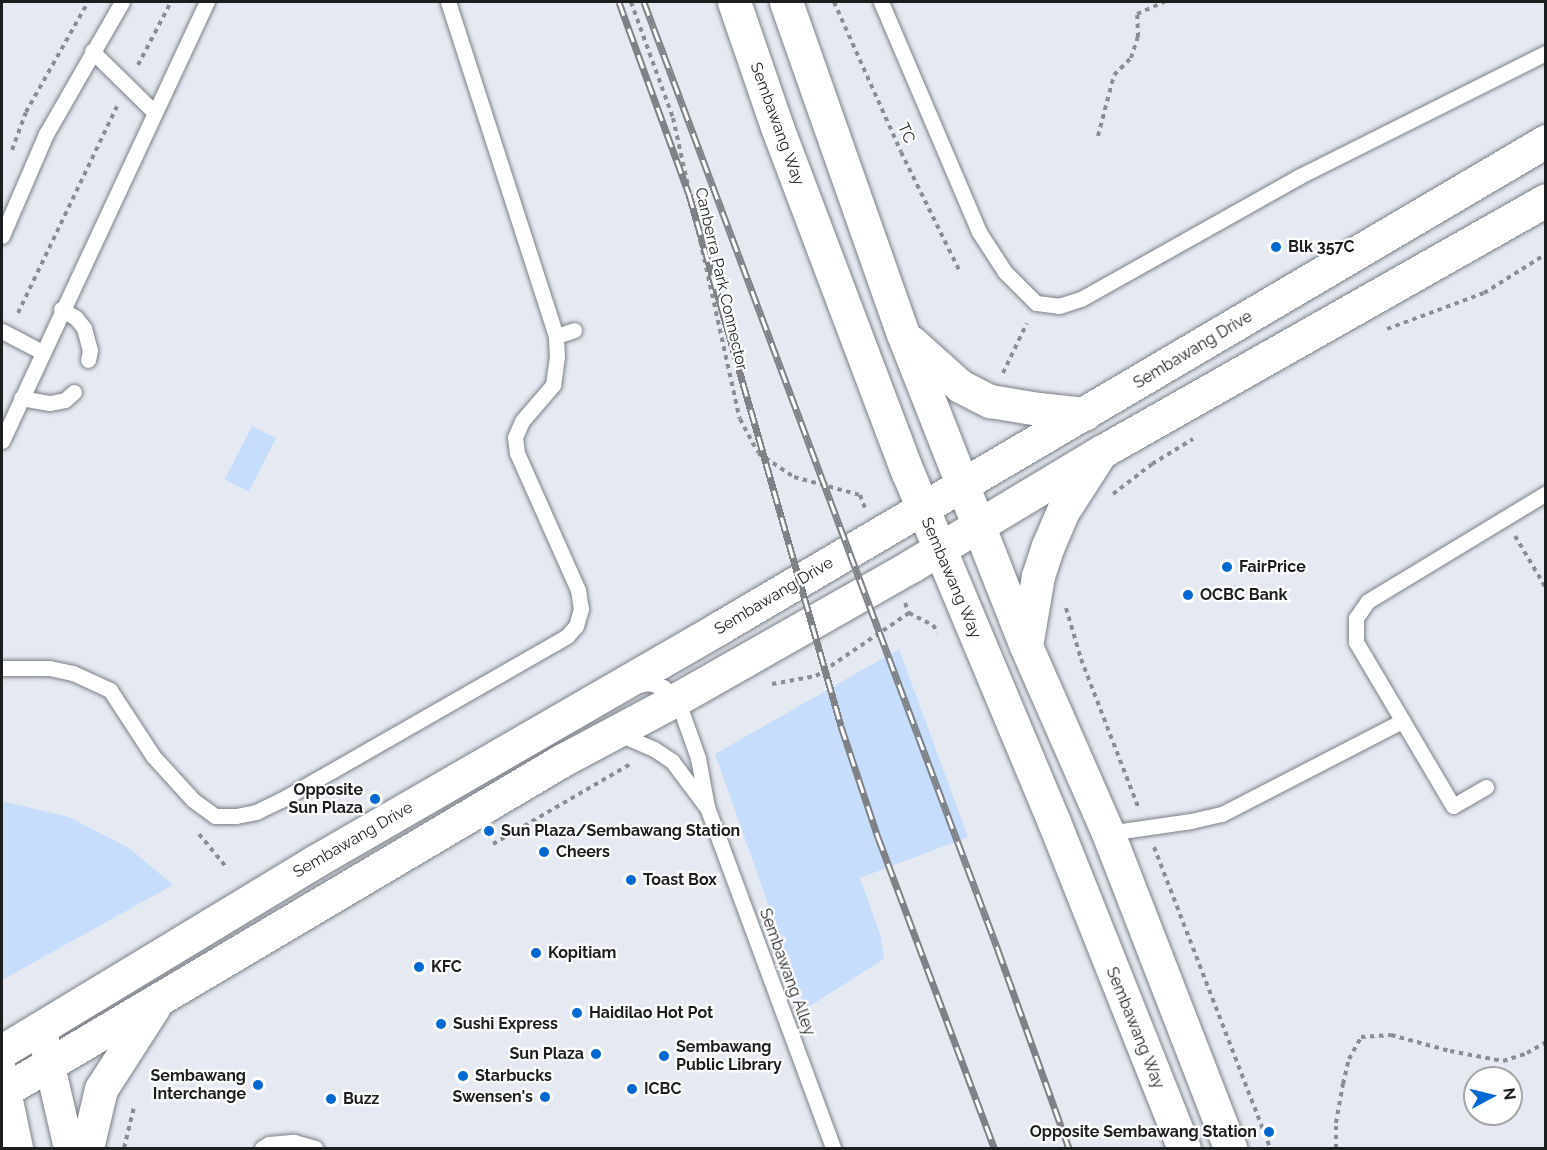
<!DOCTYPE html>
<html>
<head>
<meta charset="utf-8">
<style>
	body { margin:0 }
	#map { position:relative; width:1547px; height:1150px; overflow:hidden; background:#e5eaf2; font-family:Raleway,sans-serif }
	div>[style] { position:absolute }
	.green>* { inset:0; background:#c6ddfb; transform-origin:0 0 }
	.path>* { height:4px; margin-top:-2px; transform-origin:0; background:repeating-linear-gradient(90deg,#8a8e93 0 4.5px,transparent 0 9px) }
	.roads { filter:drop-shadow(0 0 2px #7b7f86) drop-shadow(0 0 2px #7b7f86) }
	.lane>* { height:15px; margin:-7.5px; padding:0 7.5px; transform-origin:7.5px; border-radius:7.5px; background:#fff }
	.street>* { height:30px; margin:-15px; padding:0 15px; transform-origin:15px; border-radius:15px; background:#fff }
	.secondary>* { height:33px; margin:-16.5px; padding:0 16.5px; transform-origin:16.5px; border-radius:16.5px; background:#fff }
	.primary>* { height:33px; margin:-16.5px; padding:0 16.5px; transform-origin:16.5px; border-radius:16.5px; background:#fff }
	.rail>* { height:7px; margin-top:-3.5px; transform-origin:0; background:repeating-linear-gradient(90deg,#fff 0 14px,#7e8186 0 28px); box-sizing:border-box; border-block:2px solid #7e8186 }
	.dots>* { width:16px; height:16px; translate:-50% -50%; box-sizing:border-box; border:3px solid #fff; border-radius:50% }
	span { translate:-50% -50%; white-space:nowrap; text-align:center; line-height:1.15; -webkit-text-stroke:4.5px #fff; paint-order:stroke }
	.street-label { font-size:16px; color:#1b1d1f }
	.poi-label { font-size:16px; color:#1b1d1f; font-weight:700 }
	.left { translate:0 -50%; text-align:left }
	.right { translate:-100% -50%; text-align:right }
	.frame { position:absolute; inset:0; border:3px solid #1b1d1f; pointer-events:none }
	.north { position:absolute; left:1463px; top:1066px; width:60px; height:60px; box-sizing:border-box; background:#fff; border:2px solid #a4a5a5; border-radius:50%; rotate:83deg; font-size:16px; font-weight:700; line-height:24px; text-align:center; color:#1b1d1f }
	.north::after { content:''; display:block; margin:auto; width:21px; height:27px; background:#0068d0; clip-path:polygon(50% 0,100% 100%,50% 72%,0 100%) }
</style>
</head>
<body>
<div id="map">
	<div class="green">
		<div style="left:252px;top:426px;width:27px;height:60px;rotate:27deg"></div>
		<div style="clip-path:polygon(899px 649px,968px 837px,860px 878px,881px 937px,884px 959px,805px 1009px,715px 754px)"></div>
		<div style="clip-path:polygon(2px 801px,69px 817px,129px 848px,173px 885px,2px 980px)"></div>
	</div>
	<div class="path">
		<div style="left:631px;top:2px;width:123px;rotate:70.1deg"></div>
		<div style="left:673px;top:118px;width:308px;rotate:77.5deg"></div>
		<div style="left:740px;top:419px;width:38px;rotate:62deg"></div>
		<div style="left:758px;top:453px;width:43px;rotate:33.7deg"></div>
		<div style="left:794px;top:477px;width:68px;rotate:15.3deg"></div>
		<div style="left:860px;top:495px;width:14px;rotate:69deg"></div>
		<div style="left:834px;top:2px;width:164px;rotate:65.9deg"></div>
		<div style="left:901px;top:152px;width:134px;rotate:63.8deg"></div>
		<div style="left:138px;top:65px;width:71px;rotate:-62.4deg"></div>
		<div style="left:1098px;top:136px;width:63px;rotate:-75.3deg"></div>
		<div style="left:1114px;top:75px;width:24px;rotate:-45deg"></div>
		<div style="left:1131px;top:58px;width:22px;rotate:-72deg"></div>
		<div style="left:1138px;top:37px;width:23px;rotate:-92deg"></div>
		<div style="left:1137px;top:14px;width:30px;rotate:-24deg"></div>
		<div style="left:12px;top:150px;width:40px;rotate:-69.8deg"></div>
		<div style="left:26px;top:112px;width:126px;rotate:-60.6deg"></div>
		<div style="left:18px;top:313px;width:229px;rotate:-64.4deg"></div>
		<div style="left:1387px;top:329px;width:103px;rotate:-20.4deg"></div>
		<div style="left:1484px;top:293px;width:73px;rotate:-32.2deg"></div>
		<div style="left:1003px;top:373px;width:55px;rotate:-64.4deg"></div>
		<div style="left:1113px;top:494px;width:49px;rotate:-37.6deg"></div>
		<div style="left:1152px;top:464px;width:48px;rotate:-31.4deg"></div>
		<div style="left:1515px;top:536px;width:61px;rotate:59.2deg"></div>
		<div style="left:905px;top:603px;width:11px;rotate:68deg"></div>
		<div style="left:909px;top:613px;width:27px;rotate:27deg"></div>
		<div style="left:933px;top:625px;width:9px;rotate:58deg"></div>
		<div style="left:1066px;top:608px;width:53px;rotate:73.6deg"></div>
		<div style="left:1081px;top:659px;width:159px;rotate:68.9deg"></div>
		<div style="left:772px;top:684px;width:45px;rotate:-10.3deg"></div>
		<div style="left:816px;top:676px;width:112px;rotate:-34.1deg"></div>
		<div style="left:199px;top:834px;width:44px;rotate:50.5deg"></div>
		<div style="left:493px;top:844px;width:161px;rotate:-30.2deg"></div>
		<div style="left:1154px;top:847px;width:323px;rotate:68.9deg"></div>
		<div style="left:124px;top:1148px;width:42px;rotate:-76.3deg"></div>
		<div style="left:1336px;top:1148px;width:25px;rotate:-90deg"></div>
		<div style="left:1336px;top:1123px;width:40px;rotate:-80deg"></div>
		<div style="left:1343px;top:1084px;width:26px;rotate:-77deg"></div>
		<div style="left:1349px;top:1059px;width:25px;rotate:-61deg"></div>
		<div style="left:1361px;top:1037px;width:30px;rotate:-4deg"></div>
		<div style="left:1391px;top:1035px;width:61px;rotate:15.2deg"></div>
		<div style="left:1450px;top:1051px;width:54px;rotate:10.7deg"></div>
		<div style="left:1503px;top:1061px;width:25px;rotate:-18deg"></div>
		<div style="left:1527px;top:1053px;width:22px;rotate:-30deg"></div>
	</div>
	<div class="roads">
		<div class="lane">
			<div style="left:881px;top:2px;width:250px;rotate:66.9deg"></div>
			<div style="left:979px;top:232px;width:48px;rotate:57deg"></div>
			<div style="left:1005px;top:272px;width:44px;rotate:45deg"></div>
			<div style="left:1036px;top:303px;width:23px;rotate:7deg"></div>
			<div style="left:1059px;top:306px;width:23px;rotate:-18deg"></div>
			<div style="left:1081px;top:299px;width:251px;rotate:-29.3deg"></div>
			<div style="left:1300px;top:176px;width:275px;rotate:-26.6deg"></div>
			<div style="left:92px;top:51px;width:87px;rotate:44.5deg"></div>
			<div style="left:2px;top:236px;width:111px;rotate:-66.7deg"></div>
			<div style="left:46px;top:134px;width:152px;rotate:-60.1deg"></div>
			<div style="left:61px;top:309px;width:17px;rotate:31deg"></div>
			<div style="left:76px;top:318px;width:13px;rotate:51deg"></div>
			<div style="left:84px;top:328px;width:23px;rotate:75deg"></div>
			<div style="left:90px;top:350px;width:10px;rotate:101deg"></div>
			<div style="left:2px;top:331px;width:45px;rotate:27.7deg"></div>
			<div style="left:556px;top:336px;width:19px;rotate:-18deg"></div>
			<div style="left:21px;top:398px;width:29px;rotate:10deg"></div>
			<div style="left:50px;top:403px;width:15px;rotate:-11deg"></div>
			<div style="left:65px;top:400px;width:12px;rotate:-42deg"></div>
			<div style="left:2px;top:441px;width:485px;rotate:-65deg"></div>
			<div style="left:2px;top:668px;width:47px"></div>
			<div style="left:49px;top:668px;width:25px;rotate:12deg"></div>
			<div style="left:73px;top:673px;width:41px;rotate:24.7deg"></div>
			<div style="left:110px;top:690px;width:79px;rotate:56.9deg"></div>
			<div style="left:153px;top:756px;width:59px;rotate:47.7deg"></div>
			<div style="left:193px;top:800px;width:27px;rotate:36deg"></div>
			<div style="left:215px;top:816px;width:21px"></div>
			<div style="left:236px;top:816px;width:20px;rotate:-11deg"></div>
			<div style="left:256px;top:812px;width:28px;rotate:-26deg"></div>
			<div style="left:281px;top:800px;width:330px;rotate:-29.8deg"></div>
			<div style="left:567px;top:636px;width:13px;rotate:-48deg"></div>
			<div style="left:576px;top:626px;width:18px;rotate:-74deg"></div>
			<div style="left:581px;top:609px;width:19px;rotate:-99deg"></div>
			<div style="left:578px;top:590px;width:150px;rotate:-114deg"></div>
			<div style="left:517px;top:453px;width:16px;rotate:-97deg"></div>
			<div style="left:515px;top:437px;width:17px;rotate:-66deg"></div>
			<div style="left:522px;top:421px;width:48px;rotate:-49.3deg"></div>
			<div style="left:553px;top:385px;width:28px;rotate:-82deg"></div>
			<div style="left:557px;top:357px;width:21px;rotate:-93deg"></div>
			<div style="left:556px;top:336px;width:351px;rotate:-107.9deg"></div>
			<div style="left:634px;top:686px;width:14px;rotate:-12deg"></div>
			<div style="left:648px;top:683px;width:16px;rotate:15deg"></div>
			<div style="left:663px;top:687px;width:18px;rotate:41deg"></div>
			<div style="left:677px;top:699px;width:63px;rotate:70.4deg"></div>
			<div style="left:698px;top:758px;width:50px;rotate:79.6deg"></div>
			<div style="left:707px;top:807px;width:364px;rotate:69.7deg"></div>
			<div style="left:617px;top:733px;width:40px;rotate:23.4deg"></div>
			<div style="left:654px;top:749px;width:22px;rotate:34deg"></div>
			<div style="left:672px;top:761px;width:55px;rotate:53.1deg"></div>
			<div style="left:1486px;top:787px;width:38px;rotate:150deg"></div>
			<div style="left:1453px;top:806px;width:191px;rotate:-120.6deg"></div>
			<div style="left:1356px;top:642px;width:24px;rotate:-90deg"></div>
			<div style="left:1356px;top:618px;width:21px;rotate:-55deg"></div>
			<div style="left:1368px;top:601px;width:208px;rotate:-31.2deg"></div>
			<div style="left:1108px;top:833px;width:84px;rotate:-8.2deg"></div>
			<div style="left:1191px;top:821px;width:32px;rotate:-13deg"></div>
			<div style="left:1222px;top:814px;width:203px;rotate:-27.3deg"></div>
			<div style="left:262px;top:1148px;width:8px;rotate:-30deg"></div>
			<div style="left:269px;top:1144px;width:25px;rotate:-5deg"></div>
			<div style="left:294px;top:1142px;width:22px;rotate:16deg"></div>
		</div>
		<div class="street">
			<div style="left:41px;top:1027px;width:124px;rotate:77deg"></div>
			<div style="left:2px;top:1072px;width:78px;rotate:78.1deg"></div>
		</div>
		<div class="secondary">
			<div style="left:2px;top:1051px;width:365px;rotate:-31.2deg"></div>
			<div style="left:314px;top:862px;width:468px;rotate:-30deg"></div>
			<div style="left:719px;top:628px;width:960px;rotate:-30.49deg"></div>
			<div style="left:2px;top:1092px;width:650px;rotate:-30.63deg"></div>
			<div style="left:561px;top:761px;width:132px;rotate:-28.1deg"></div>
			<div style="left:677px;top:699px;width:269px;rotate:-29.6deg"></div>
			<div style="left:911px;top:566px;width:222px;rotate:-31deg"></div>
			<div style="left:1101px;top:452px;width:511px;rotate:-29.52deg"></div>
			<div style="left:87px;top:1148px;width:61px;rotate:-76.7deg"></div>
			<div style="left:101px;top:1089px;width:100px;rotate:-57.3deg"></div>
		</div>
		<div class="primary">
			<div style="left:734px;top:2px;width:132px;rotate:71deg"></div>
			<div style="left:777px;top:127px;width:370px;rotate:69.3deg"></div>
			<div style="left:908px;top:473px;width:378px;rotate:67.3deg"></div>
			<div style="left:1054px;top:822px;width:351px;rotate:68.3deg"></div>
			<div style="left:786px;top:2px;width:352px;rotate:70.6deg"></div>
			<div style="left:903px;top:334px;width:335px;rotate:68.5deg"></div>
			<div style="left:1026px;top:646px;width:204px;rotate:66.3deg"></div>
			<div style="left:1108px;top:833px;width:338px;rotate:68.8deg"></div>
			<div style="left:911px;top:342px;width:66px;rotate:41.9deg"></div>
			<div style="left:960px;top:386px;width:34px;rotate:27deg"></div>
			<div style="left:990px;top:401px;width:49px;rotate:9.5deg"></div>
			<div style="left:1038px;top:409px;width:47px;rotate:6.1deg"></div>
			<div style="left:1026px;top:646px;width:71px;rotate:-80.3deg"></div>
			<div style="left:1038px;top:576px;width:32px;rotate:-72deg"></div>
			<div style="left:1048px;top:546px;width:38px;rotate:-67deg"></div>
			<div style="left:1063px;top:511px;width:70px;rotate:-57.2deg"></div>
		</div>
	</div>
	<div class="rail">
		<div style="left:619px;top:2px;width:204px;rotate:70deg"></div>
		<div style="left:689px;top:194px;width:553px;rotate:74.05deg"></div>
		<div style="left:841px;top:726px;width:117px;rotate:71.6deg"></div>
		<div style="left:878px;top:837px;width:332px;rotate:69.5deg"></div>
		<div style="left:644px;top:2px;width:1012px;rotate:69.52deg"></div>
		<div style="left:998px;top:950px;width:210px;rotate:70.3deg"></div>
	</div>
	<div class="dots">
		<div style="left:1276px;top:247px;background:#0068d0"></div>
		<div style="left:1227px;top:567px;background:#0068d0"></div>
		<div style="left:1188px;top:595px;background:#0068d0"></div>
		<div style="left:375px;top:799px;background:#0068d0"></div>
		<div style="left:489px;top:831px;background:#0068d0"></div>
		<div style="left:544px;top:852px;background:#0068d0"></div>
		<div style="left:631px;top:880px;background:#0068d0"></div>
		<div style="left:536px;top:953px;background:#0068d0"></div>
		<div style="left:419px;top:967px;background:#0068d0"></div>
		<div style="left:577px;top:1013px;background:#0068d0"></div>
		<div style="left:441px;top:1024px;background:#0068d0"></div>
		<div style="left:596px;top:1054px;background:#0068d0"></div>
		<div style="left:664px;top:1056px;background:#0068d0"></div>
		<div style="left:463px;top:1076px;background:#0068d0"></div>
		<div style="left:258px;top:1085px;background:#0068d0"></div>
		<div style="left:632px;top:1089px;background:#0068d0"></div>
		<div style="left:545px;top:1097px;background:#0068d0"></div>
		<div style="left:331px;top:1099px;background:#0068d0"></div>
		<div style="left:1269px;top:1132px;background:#0068d0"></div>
	</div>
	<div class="street-label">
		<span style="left:777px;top:124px;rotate:70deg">Sembawang Way</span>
		<span style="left:906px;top:133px;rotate:66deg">TC</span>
		<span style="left:721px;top:279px;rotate:77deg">Canberra Park Connector</span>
		<span style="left:1193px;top:350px;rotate:-31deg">Sembawang Drive</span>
		<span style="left:951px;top:578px;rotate:67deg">Sembawang Way</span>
		<span style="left:774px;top:596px;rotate:-31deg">Sembawang Drive</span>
		<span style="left:353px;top:840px;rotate:-30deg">Sembawang Drive</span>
		<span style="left:787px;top:972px;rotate:70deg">Sembawang Alley</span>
		<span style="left:1135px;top:1028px;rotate:68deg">Sembawang Way</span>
	</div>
	<div class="poi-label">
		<span class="left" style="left:1288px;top:247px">Blk 357C</span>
		<span class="left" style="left:1239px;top:567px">FairPrice</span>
		<span class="left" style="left:1200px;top:595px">OCBC Bank</span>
		<span class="right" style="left:363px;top:799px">Opposite<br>Sun Plaza</span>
		<span class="left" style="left:501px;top:831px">Sun Plaza/Sembawang Station</span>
		<span class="left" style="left:556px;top:852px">Cheers</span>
		<span class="left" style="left:643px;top:880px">Toast Box</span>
		<span class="left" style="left:548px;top:953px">Kopitiam</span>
		<span class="left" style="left:431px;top:967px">KFC</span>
		<span class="left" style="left:589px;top:1013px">Haidilao Hot Pot</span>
		<span class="left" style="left:453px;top:1024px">Sushi Express</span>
		<span class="left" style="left:676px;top:1056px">Sembawang<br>Public Library</span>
		<span class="right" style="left:584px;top:1054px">Sun Plaza</span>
		<span class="right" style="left:246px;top:1085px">Sembawang<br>Interchange</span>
		<span class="left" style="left:475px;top:1076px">Starbucks</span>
		<span class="left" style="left:644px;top:1089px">ICBC</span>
		<span class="right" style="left:533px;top:1097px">Swensen's</span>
		<span class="left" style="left:343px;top:1099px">Buzz</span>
		<span class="right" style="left:1257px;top:1132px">Opposite Sembawang Station</span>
	</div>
	<div class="frame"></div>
	<div class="north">N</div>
</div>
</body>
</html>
